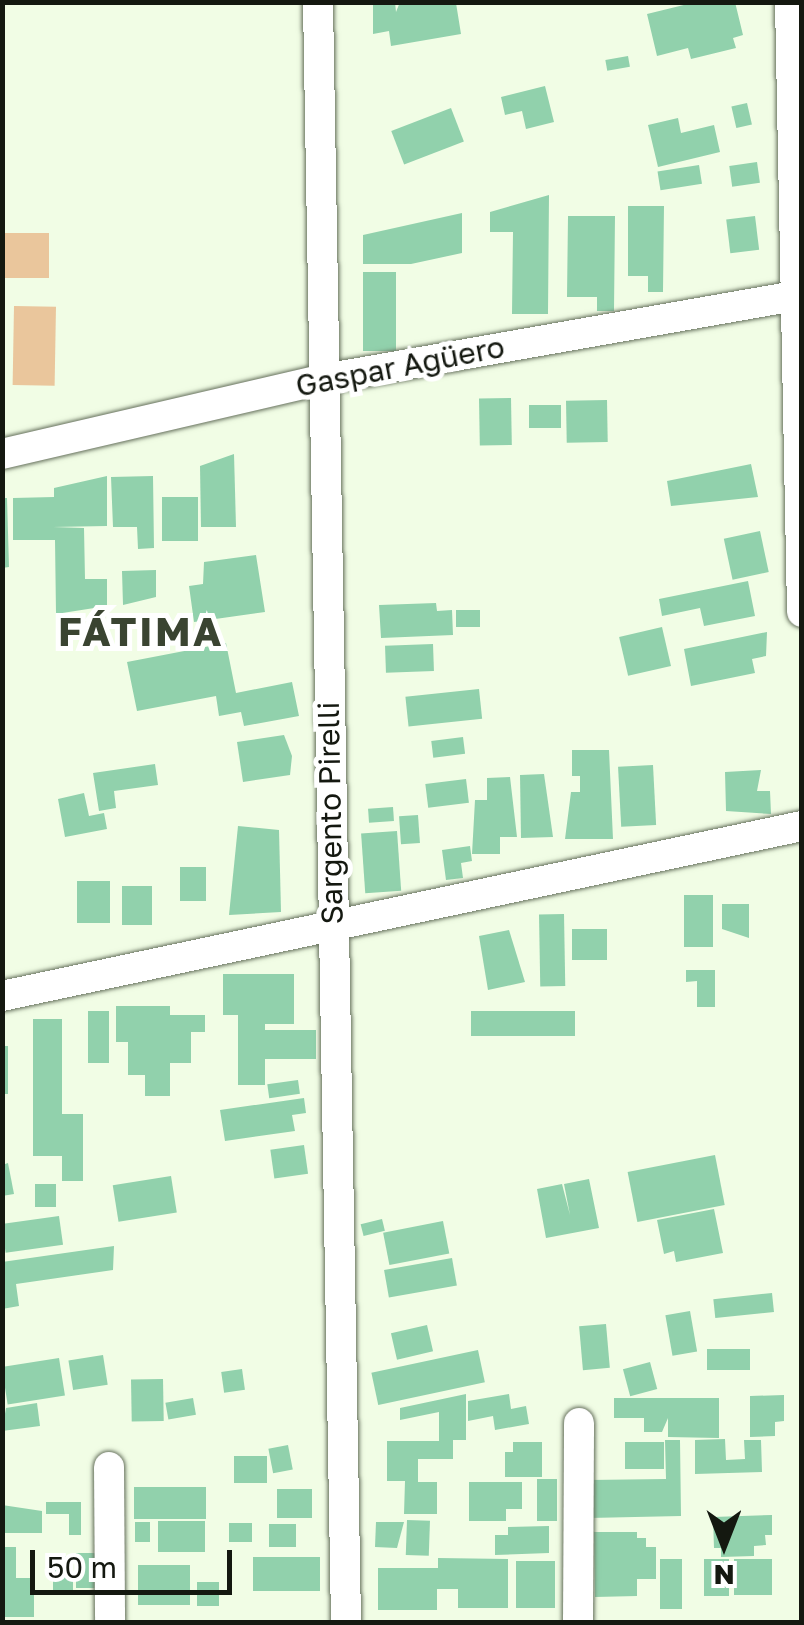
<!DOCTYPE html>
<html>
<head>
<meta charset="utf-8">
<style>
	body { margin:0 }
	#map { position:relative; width:804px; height:1625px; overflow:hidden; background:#f1fde5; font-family:"Golos Text",sans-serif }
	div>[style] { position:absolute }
	.green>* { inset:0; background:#eac69c; transform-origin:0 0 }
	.building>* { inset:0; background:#91d1ac; transform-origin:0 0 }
	.roads { filter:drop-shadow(0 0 2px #66715d) drop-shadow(0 0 2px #66715d) }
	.street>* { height:30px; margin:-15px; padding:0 15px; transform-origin:15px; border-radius:15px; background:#fff }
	span { translate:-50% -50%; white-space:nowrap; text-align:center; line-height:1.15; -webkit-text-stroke:10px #fff; paint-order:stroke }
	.street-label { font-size:30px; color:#141810 }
	.district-label { font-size:40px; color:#3a4431; font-weight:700; letter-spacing:2.5px }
	.frame { position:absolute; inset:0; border:5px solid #141810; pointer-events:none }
	.north { position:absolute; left:674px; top:1495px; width:100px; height:100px; -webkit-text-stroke:8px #fff; paint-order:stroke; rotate:180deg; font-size:28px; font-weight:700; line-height:40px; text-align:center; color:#141810 }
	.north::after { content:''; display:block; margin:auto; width:35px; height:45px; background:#141810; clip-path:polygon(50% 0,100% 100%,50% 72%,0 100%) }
	.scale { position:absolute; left:30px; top:1550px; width:202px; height:45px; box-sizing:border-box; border:5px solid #141810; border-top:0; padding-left:12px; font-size:30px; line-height:35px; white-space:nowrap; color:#141810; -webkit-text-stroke:8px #fff; paint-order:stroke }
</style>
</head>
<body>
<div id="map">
	<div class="green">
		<div style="left:3px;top:233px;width:46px;height:45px"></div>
		<div style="left:14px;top:306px;width:42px;height:79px;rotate:1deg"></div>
	</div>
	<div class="building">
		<div style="clip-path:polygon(373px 2px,395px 2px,396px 12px,400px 2px,456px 3px,461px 34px,391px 46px,389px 31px,373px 34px)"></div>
		<div style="clip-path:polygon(696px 2px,735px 2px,743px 35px,733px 38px,736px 48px,691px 59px,688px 48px,657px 56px,647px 14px)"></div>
		<div style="left:628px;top:56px;width:11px;height:23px;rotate:80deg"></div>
		<div style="clip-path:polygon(545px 86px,554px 122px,526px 129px,522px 111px,505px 115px,501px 97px)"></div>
		<div style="left:747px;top:103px;width:22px;height:16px;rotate:77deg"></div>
		<div style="left:451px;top:108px;width:36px;height:64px;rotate:69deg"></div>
		<div style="clip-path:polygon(678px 118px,681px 133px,714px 125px,720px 152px,658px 167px,648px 125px)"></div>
		<div style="left:757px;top:162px;width:21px;height:28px;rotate:82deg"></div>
		<div style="left:699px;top:165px;width:19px;height:42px;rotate:81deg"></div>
		<div style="clip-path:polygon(549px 195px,548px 314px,512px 314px,513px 232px,490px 232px,490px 212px)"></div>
		<div style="clip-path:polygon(628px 206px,664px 206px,663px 292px,648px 292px,648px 276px,628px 276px)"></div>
		<div style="clip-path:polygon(462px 213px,462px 253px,411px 264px,363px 264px,363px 235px)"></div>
		<div style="clip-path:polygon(568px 216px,615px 216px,614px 311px,597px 311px,597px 297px,567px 297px)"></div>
		<div style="left:755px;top:216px;width:34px;height:29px;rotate:83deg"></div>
		<div style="left:363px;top:272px;width:33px;height:79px"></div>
		<div style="left:511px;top:398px;width:47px;height:32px;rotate:89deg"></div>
		<div style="left:607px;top:400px;width:42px;height:41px;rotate:89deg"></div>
		<div style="left:561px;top:405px;width:23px;height:32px;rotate:90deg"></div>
		<div style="clip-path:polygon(234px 454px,236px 527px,201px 527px,200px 466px)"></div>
		<div style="clip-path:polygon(751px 464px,758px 497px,671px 506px,667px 481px)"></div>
		<div style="clip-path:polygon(107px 476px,107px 526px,53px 527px,84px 528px,85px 579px,107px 579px,107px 606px,56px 614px,55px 540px,13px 540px,13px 498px,54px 497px,54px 488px)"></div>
		<div style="clip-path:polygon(153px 476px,154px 548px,138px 549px,137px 527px,113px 527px,111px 477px)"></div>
		<div style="left:198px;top:497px;width:44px;height:36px;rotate:90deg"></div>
		<div style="clip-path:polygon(2px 498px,7px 498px,9px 567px,2px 568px)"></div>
		<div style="left:760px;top:531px;width:42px;height:37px;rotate:78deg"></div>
		<div style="clip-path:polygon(256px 555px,265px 612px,194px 622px,189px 586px,203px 584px,204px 562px)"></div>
		<div style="clip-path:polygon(156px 570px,156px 597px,123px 605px,122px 571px)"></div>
		<div style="clip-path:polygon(748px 581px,755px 616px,704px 626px,700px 608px,662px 616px,659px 599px)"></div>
		<div style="clip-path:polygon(436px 603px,437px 611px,452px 610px,453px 635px,381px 638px,379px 605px)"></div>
		<div style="left:456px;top:610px;width:24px;height:17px"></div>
		<div style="left:662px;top:627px;width:40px;height:44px;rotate:77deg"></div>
		<div style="clip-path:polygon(767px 632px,766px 656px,752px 659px,755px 673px,691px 686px,684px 649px)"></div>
		<div style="clip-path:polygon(226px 643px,236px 693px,292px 682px,299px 716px,244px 726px,241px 712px,219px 716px,216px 696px,137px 711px,127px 662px)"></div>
		<div style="left:433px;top:644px;width:27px;height:48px;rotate:88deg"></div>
		<div style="left:479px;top:689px;width:30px;height:74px;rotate:84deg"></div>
		<div style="clip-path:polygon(284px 735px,292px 756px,290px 775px,243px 782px,237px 742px)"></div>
		<div style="left:463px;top:737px;width:17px;height:32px;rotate:83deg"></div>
		<div style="clip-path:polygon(572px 750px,609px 750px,613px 839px,565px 839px,571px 792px,580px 792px,580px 776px,572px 776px)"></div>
		<div style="clip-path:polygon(155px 764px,158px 785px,114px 791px,116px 808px,99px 811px,93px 773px)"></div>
		<div style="left:653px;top:765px;width:60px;height:35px;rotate:87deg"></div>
		<div style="clip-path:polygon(761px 770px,757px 791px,770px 791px,771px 814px,726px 811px,725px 772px)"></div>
		<div style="clip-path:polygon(544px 774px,553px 837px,521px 838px,520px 775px)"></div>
		<div style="clip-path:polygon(510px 777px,517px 837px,500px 837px,500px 854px,472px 854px,475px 800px,487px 800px,487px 778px)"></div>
		<div style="left:466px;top:779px;width:24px;height:41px;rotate:83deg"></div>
		<div style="clip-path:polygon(84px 793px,89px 816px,104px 813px,107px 829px,65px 837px,58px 799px)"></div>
		<div style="left:393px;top:807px;width:14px;height:25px;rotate:86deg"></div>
		<div style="left:418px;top:815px;width:28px;height:19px;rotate:86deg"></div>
		<div style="clip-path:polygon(238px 826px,279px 830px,281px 912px,229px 915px)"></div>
		<div style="left:397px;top:831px;width:60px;height:36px;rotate:86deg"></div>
		<div style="clip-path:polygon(470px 846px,472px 861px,461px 863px,463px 878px,446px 880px,442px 850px)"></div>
		<div style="left:180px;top:867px;width:26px;height:34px"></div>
		<div style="left:77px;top:881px;width:33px;height:42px"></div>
		<div style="left:122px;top:886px;width:30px;height:39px"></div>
		<div style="left:684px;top:895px;width:29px;height:52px"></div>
		<div style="clip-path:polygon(722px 904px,749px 904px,749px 938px,722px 929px)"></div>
		<div style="left:564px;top:914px;width:72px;height:25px;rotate:89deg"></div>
		<div style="left:572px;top:929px;width:35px;height:31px"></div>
		<div style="clip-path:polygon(509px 930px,525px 982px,488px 990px,479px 936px)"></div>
		<div style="clip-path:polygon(686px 970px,715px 970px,715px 1007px,697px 1007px,697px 981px,686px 982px)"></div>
		<div style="clip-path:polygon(223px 974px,294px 974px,294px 1024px,265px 1024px,265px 1030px,316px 1030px,316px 1059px,265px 1059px,265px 1085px,238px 1085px,238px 1015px,223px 1015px)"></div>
		<div style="clip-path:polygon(116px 1006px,170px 1006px,170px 1015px,205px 1015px,205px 1032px,191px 1032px,191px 1063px,170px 1063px,170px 1096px,145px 1096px,145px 1075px,128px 1075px,128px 1042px,116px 1042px)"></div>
		<div style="left:88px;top:1011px;width:21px;height:52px"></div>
		<div style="left:575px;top:1011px;width:25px;height:104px;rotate:90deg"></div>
		<div style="clip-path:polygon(33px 1019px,62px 1019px,62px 1114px,83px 1114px,83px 1181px,62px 1181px,62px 1156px,33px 1156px)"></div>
		<div style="left:2px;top:1046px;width:6px;height:48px"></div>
		<div style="left:298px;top:1080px;width:14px;height:31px;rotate:82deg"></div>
		<div style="clip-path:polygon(304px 1098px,306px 1113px,292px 1115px,295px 1131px,225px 1141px,220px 1110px)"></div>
		<div style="left:304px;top:1145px;width:29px;height:34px;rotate:82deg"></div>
		<div style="left:715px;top:1155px;width:51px;height:89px;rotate:79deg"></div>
		<div style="clip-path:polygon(8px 1163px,14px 1194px,2px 1196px,2px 1165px)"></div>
		<div style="left:171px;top:1176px;width:37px;height:59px;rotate:81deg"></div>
		<div style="clip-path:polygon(589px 1179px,599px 1228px,546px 1238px,537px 1189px,562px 1184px,570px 1215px,564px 1184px)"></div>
		<div style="left:35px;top:1184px;width:21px;height:23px"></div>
		<div style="clip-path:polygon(714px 1209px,723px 1253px,676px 1262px,674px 1251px,664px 1254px,657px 1220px)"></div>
		<div style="left:59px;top:1216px;width:29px;height:58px;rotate:82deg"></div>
		<div style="left:382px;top:1219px;width:12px;height:22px;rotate:76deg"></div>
		<div style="left:443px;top:1221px;width:33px;height:61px;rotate:79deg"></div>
		<div style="clip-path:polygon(114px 1246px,113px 1270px,16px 1284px,19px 1306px,2px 1309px,2px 1262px)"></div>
		<div style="left:452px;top:1258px;width:28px;height:69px;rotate:80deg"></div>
		<div style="left:772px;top:1293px;width:19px;height:59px;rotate:84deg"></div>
		<div style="left:690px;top:1311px;width:41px;height:25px;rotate:80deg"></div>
		<div style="left:606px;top:1324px;width:44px;height:27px;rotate:85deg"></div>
		<div style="left:427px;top:1325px;width:27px;height:37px;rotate:77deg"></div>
		<div style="left:750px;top:1349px;width:21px;height:43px;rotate:90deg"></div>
		<div style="left:478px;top:1350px;width:33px;height:109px;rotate:78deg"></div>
		<div style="left:103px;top:1355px;width:30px;height:35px;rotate:81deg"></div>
		<div style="left:59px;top:1358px;width:38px;height:58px;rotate:81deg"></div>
		<div style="left:650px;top:1362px;width:28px;height:28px;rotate:75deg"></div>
		<div style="left:242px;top:1369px;width:21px;height:21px;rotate:82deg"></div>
		<div style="left:163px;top:1379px;width:42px;height:32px;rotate:89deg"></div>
		<div style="clip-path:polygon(466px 1394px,466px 1440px,453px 1440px,453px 1459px,418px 1459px,418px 1482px,437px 1482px,437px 1514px,404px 1514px,405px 1481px,387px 1481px,387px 1441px,439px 1441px,439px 1412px,400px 1420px,400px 1408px)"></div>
		<div style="clip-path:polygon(509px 1394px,511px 1409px,526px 1406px,529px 1424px,495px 1430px,493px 1416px,468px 1421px,468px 1401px)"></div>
		<div style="clip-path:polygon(784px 1395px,784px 1421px,775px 1422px,775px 1436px,750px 1437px,750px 1396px)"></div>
		<div style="left:193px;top:1398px;width:17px;height:28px;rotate:80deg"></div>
		<div style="clip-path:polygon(614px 1398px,719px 1398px,719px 1438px,668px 1437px,668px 1418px,662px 1432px,644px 1432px,644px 1418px,614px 1418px)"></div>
		<div style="clip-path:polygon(37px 1403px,40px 1426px,2px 1431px,6px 1408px)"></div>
		<div style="clip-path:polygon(725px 1439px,726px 1460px,745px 1459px,744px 1440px,761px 1440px,762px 1472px,695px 1474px,695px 1440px)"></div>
		<div style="clip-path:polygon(665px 1440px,680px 1440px,681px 1516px,589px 1518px,589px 1480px,666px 1479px)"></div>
		<div style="clip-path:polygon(513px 1442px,542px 1442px,542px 1477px,505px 1477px,505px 1452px,513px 1452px)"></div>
		<div style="left:625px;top:1442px;width:39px;height:27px"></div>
		<div style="left:288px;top:1445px;width:25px;height:20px;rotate:79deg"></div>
		<div style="left:234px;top:1456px;width:33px;height:27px"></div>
		<div style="left:537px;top:1479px;width:20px;height:42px"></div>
		<div style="clip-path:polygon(469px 1482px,522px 1482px,522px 1509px,506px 1509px,506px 1521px,469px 1521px)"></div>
		<div style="left:134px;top:1487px;width:72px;height:32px"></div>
		<div style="left:277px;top:1489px;width:35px;height:29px"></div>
		<div style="clip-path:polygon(46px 1502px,81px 1502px,81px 1535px,69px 1535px,69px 1514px,46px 1514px)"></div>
		<div style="clip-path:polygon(2px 1505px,42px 1511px,42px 1533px,2px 1533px)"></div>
		<div style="clip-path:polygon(772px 1515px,772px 1535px,765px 1535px,766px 1545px,754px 1546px,754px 1556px,721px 1557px,721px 1548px,714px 1548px,713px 1517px)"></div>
		<div style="left:407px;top:1520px;width:23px;height:35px;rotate:2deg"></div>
		<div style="left:158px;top:1521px;width:47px;height:31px"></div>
		<div style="left:135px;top:1522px;width:15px;height:20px"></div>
		<div style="clip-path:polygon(376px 1522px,404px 1522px,397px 1548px,375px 1547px)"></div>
		<div style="left:229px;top:1523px;width:23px;height:19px"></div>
		<div style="left:269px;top:1524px;width:27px;height:23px"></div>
		<div style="clip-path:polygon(549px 1526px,549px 1553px,495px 1555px,495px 1535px,508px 1535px,508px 1527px)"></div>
		<div style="clip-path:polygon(594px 1532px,637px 1532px,637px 1538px,646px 1538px,646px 1547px,656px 1547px,656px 1579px,637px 1579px,637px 1596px,595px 1597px)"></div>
		<div style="clip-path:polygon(2px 1547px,16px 1547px,16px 1578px,34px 1578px,34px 1617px,2px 1617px)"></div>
		<div style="left:76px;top:1553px;width:21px;height:35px"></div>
		<div style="left:53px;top:1556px;width:20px;height:35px"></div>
		<div style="left:253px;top:1557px;width:67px;height:34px"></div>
		<div style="clip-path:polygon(438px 1558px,508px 1559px,508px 1608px,458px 1608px,458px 1589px,437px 1589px,437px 1610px,378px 1610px,378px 1568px,438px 1568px)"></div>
		<div style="left:682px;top:1559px;width:50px;height:22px;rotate:90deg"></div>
		<div style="left:704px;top:1559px;width:25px;height:37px"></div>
		<div style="left:772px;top:1559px;width:36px;height:38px;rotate:90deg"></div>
		<div style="left:516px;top:1561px;width:39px;height:47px"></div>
		<div style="left:138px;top:1565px;width:52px;height:40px"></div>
		<div style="left:197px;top:1582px;width:22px;height:24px"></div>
	</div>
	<div class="roads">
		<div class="street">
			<div style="left:318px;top:2px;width:1620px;rotate:89.01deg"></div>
			<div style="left:790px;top:2px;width:610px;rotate:88.87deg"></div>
			<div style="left:2px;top:454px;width:331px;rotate:-13.1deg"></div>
			<div style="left:324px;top:379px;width:485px;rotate:-10deg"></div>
			<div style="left:2px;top:996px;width:818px;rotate:-12deg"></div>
			<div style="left:109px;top:1467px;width:155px;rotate:89.6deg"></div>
			<div style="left:578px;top:1622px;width:199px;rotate:-89.7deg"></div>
		</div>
	</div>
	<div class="street-label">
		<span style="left:400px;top:366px;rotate:-11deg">Gaspar Agüero</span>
		<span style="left:330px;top:813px;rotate:-91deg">Sargento Pirelli</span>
	</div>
	<div class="district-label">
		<span style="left:141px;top:631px">FÁTIMA</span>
	</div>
	<div class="frame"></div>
	<div class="north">N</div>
	<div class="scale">50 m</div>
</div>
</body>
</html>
